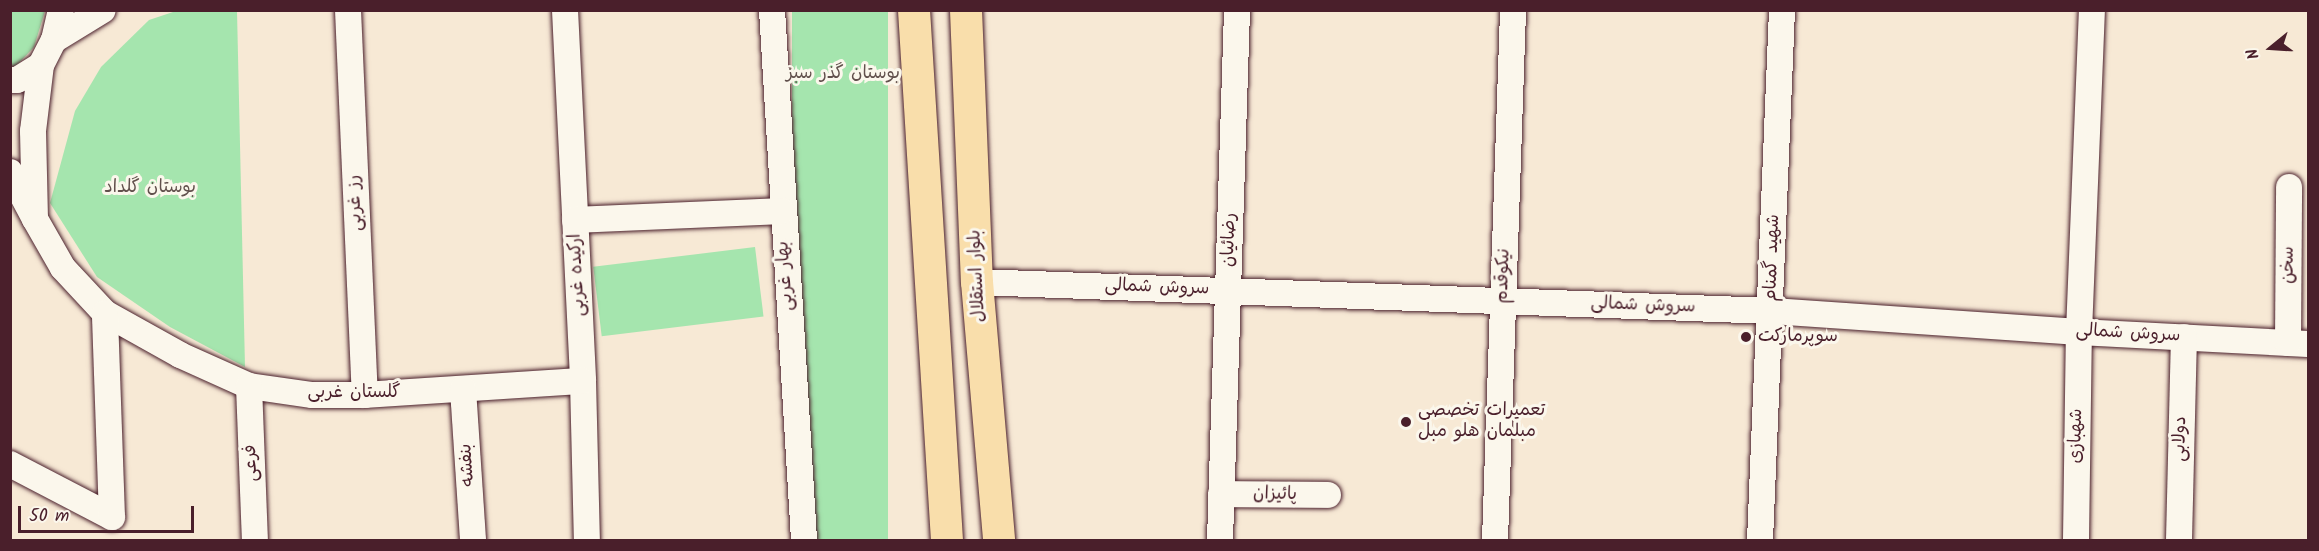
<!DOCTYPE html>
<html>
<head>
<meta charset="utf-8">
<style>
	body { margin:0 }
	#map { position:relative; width:2319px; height:551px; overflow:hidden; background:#f7e9d5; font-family:Kalam,"Playpen Sans Arabic",sans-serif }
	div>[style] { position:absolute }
	.green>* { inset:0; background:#a5e5ae; transform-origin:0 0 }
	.roads { filter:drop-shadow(0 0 2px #4a1f2b) drop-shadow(0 0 2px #4a1f2b) }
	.minor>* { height:26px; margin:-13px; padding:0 13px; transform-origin:13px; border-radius:13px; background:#fbf7ec }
	.major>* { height:32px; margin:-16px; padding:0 16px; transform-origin:16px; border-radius:16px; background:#f9deab }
	.dots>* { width:16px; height:16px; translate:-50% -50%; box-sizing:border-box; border:3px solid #fbf7ec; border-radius:50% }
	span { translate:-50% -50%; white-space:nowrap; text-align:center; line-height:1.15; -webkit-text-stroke:6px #fbf7ec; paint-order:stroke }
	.park-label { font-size:18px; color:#61504c }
	.street-label { font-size:18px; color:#4a1f2b }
	.poi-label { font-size:18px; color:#4a1f2b }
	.left { translate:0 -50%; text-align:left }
	.frame { position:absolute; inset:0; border:12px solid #4a1f2b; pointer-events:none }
	.north { position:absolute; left:2241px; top:18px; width:60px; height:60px; -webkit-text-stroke:4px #fbf7ec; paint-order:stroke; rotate:252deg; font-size:16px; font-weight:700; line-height:24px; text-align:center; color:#4a1f2b }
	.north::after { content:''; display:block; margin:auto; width:21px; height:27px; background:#4a1f2b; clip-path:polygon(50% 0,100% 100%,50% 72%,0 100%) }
	.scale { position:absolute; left:18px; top:506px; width:176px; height:27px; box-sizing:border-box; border:3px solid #4a1f2b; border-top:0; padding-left:8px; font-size:18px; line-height:21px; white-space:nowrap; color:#4a1f2b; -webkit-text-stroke:4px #fbf7ec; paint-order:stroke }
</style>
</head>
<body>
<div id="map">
	<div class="green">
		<div style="clip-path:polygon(11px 11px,45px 11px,34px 47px,16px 66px,11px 67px)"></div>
		<div style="clip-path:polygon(176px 11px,237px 11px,245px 367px,170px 327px,97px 277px,50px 203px,75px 111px,101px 67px,149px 20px)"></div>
		<div style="left:792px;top:11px;width:96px;height:530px"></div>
		<div style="left:755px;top:247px;width:70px;height:163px;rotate:83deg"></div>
	</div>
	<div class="roads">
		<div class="minor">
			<div style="left:348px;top:10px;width:385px;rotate:87.5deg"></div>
			<div style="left:565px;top:10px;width:371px;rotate:87.2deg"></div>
			<div style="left:583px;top:381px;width:159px;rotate:88.6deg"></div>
			<div style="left:772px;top:10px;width:531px;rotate:86.54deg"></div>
			<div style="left:54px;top:40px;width:57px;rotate:-31.5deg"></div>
			<div style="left:10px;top:80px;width:7px"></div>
			<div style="left:17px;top:80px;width:28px;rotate:-32deg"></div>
			<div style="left:41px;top:65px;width:28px;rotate:-63deg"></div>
			<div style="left:54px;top:40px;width:31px;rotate:-77deg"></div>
			<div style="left:10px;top:172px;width:53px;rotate:62deg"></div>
			<div style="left:35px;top:219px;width:88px;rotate:-91.3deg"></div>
			<div style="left:33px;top:131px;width:66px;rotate:-83.1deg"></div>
			<div style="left:35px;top:219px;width:56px;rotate:60.3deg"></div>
			<div style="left:63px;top:268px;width:62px;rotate:47deg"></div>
			<div style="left:105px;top:313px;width:86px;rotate:29.2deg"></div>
			<div style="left:180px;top:355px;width:76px;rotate:24.2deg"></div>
			<div style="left:249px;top:386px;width:64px;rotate:8.1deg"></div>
			<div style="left:312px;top:395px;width:53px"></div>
			<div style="left:365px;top:395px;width:218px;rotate:-3.7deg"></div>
			<div style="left:575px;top:220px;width:207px;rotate:-2.5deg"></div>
			<div style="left:977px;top:282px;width:796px;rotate:2.09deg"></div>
			<div style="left:1772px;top:311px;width:308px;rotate:3.9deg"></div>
			<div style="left:2079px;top:332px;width:229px;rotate:3deg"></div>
			<div style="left:2288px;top:343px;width:156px;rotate:-89.6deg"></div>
			<div style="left:249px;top:386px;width:154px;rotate:87.8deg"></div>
			<div style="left:463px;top:389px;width:151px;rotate:86.2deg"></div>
			<div style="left:10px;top:464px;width:115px;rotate:27.5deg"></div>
			<div style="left:112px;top:517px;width:204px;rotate:-92deg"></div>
			<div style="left:1221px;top:494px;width:107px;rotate:0.5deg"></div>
			<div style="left:1220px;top:540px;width:530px;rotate:-88.16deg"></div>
			<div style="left:1495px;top:540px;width:530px;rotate:-88.05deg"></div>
			<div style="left:1760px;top:540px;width:530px;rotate:-87.62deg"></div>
			<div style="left:2076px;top:540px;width:208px;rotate:-89.2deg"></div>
			<div style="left:2079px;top:332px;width:322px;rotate:-87.7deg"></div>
			<div style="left:2179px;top:540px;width:203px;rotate:-88.6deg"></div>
		</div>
		<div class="major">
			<div style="left:914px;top:10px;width:531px;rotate:86.44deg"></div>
			<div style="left:966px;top:10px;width:272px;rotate:87.7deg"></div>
			<div style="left:977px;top:282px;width:259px;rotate:85.1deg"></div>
		</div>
	</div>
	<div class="dots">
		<div style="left:1746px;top:337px;background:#4a1f2b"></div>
		<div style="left:1406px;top:422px;background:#4a1f2b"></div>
	</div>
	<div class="park-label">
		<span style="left:843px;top:74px">بوستان گذر سبز</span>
		<span style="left:150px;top:188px">بوستان گلداد</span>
	</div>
	<div class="street-label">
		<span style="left:356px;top:203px;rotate:-93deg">رز غربی</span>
		<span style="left:1230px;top:240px;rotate:-88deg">رضائیان</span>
		<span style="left:1773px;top:258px;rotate:-88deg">شهید گمنام</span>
		<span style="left:2289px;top:265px;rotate:-90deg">سخن</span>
		<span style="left:578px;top:275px;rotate:-93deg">ارکیده غربی</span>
		<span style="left:786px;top:276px;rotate:-94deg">بهار غربی</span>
		<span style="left:978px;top:276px;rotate:-93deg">بلوار استقلال</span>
		<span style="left:1504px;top:276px;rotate:-88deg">نیکوقدم</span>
		<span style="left:1157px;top:288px;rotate:2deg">سروش شمالی</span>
		<span style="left:1643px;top:306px;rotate:2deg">سروش شمالی</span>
		<span style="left:2128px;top:334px;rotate:3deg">سروش شمالی</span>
		<span style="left:354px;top:393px">گلستان غربی</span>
		<span style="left:2077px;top:436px;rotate:-89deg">شهبازی</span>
		<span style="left:2181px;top:439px;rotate:-89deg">دولابی</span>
		<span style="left:252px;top:463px;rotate:-92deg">فرعی</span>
		<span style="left:468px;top:465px;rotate:-94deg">بنفشه</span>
		<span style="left:1275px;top:495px;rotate:1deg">پائیزان</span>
	</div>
	<div class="poi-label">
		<span class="left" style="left:1758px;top:337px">سوپرمارکت</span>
		<span class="left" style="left:1418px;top:422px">تعمیرات تخصصی<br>مبلمان هلو مبل</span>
	</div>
	<div class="frame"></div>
	<div class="north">N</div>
	<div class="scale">50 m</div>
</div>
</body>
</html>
